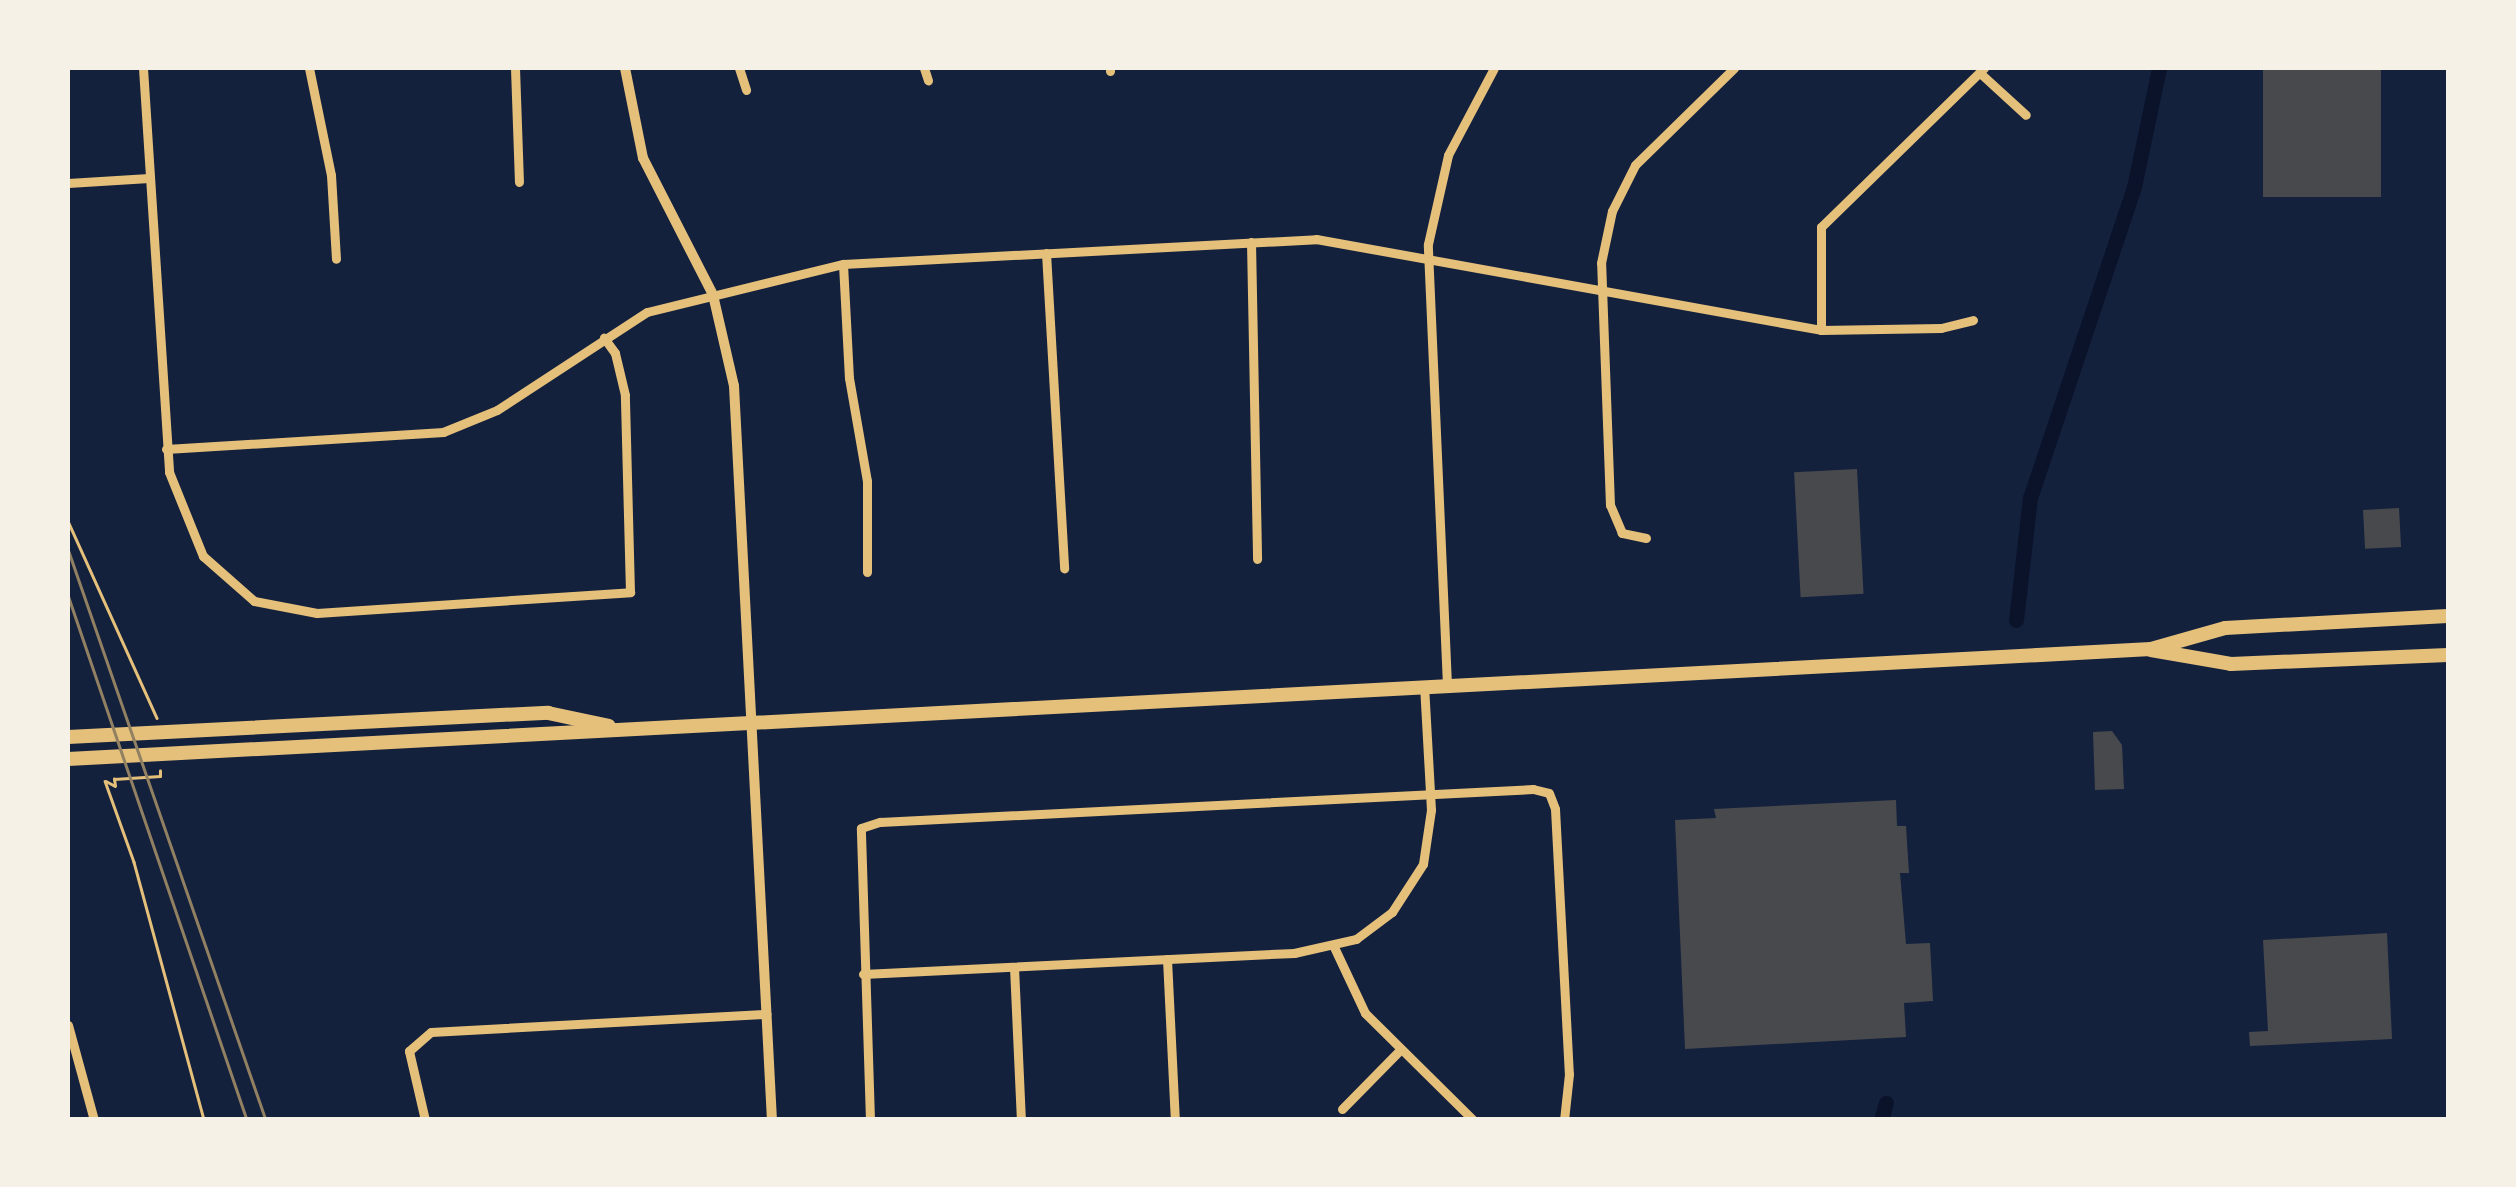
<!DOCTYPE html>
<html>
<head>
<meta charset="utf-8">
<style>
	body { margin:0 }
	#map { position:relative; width:2516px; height:1187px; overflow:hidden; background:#14213d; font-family:"Noto Serif",serif }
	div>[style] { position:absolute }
	.canal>* { height:15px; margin:-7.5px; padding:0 7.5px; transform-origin:7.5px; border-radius:7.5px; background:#0b132b }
	.building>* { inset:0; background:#48494c; transform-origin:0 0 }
	.path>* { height:2.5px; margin:-1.25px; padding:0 1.25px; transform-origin:1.25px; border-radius:1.25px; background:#e5c07b }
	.minor>* { height:9px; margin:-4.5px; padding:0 4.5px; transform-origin:4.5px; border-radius:4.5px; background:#e5c07b }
	.tertiary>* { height:10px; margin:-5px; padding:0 5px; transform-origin:5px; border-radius:5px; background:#e5c07b }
	.primary>* { height:14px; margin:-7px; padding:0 7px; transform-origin:7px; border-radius:7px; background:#e5c07b }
	.tram>* { height:2.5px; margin:-1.25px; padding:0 1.25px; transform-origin:1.25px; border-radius:1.25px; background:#918062 }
	span { translate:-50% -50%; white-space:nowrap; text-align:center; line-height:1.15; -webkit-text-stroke:8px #f6f1e7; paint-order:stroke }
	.frame { position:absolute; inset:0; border:70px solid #f6f1e7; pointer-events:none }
</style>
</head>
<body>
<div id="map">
	<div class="canal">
		<div style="left:2016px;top:620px;width:123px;rotate:-83.5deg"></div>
		<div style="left:2030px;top:498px;width:328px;rotate:-71.5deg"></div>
		<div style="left:2134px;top:187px;width:122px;rotate:-78.1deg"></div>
		<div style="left:1881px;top:1120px;width:18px;rotate:-74deg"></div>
	</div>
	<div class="building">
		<div style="left:2263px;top:68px;width:118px;height:129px"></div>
		<div style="left:1857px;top:469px;width:125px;height:63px;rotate:87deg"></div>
		<div style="left:2399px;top:508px;width:39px;height:36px;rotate:87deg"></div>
		<div style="clip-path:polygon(2112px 731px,2122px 745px,2124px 789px,2095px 790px,2093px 732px)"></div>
		<div style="clip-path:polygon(1896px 800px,1897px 826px,1906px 826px,1909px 873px,1900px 873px,1906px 944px,1930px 943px,1933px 1001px,1904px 1003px,1906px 1037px,1685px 1049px,1675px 820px,1716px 818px,1714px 809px)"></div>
		<div style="clip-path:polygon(2387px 933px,2392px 1039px,2250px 1046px,2249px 1032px,2268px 1031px,2263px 940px)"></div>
	</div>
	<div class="path">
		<div style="left:68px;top:521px;width:216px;rotate:65.7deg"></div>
		<div style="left:105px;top:781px;width:86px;rotate:70.3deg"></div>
		<div style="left:134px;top:862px;width:267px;rotate:74.8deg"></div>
		<div style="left:106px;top:781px;width:10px;rotate:29deg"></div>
		<div style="left:115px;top:786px;width:7px;rotate:-98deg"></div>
		<div style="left:114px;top:779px;width:46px;rotate:-3.7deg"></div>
		<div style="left:160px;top:776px;width:5px;rotate:-90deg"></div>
	</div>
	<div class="minor">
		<div style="left:143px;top:68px;width:405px;rotate:86.3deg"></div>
		<div style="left:169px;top:472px;width:91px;rotate:68deg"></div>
		<div style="left:203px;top:556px;width:68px;rotate:41.4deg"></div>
		<div style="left:254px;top:601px;width:64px;rotate:10.8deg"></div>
		<div style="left:317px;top:613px;width:314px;rotate:-3.8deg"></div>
		<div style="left:630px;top:592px;width:197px;rotate:-91.5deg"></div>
		<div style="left:625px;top:395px;width:43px;rotate:-103.4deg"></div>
		<div style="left:615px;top:353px;width:19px;rotate:-126deg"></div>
		<div style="left:309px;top:68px;width:109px;rotate:78.4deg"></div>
		<div style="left:331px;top:175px;width:84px;rotate:86.6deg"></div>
		<div style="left:515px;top:68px;width:114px;rotate:88deg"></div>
		<div style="left:739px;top:68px;width:23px;rotate:72deg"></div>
		<div style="left:924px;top:68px;width:13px;rotate:72deg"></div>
		<div style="left:1110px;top:68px;width:3px;rotate:90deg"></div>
		<div style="left:1980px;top:73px;width:62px;rotate:42.4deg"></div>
		<div style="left:68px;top:183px;width:81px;rotate:-3.5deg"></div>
		<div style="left:1251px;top:242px;width:317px;rotate:88.9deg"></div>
		<div style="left:1046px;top:253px;width:316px;rotate:86.7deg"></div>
		<div style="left:843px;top:264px;width:114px;rotate:87deg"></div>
		<div style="left:849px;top:378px;width:105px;rotate:80.1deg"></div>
		<div style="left:867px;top:481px;width:91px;rotate:90deg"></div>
		<div style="left:1821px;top:330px;width:103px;rotate:-90deg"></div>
		<div style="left:1821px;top:227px;width:228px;rotate:-44.3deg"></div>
		<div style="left:166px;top:449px;width:278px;rotate:-3.5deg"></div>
		<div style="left:443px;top:432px;width:58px;rotate:-22.2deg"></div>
		<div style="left:497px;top:410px;width:179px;rotate:-33.2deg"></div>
		<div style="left:647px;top:312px;width:202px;rotate:-13.8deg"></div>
		<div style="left:843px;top:264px;width:474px;rotate:-3deg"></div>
		<div style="left:1316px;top:239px;width:513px;rotate:10.21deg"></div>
		<div style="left:1821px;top:330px;width:120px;rotate:-1deg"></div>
		<div style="left:1941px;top:328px;width:33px;rotate:-14deg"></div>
		<div style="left:1646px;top:538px;width:25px;rotate:-168deg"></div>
		<div style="left:1622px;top:533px;width:30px;rotate:-113deg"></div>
		<div style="left:1610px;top:505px;width:242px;rotate:-92.1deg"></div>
		<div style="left:1601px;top:263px;width:53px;rotate:-78.1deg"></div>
		<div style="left:1612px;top:211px;width:51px;rotate:-63.4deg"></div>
		<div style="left:1635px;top:165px;width:139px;rotate:-44.4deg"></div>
		<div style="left:1447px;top:685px;width:441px;rotate:-92.5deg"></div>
		<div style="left:1428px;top:244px;width:91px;rotate:-77.3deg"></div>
		<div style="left:1448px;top:155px;width:98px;rotate:-62.1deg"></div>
		<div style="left:1334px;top:947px;width:73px;rotate:64.8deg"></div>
		<div style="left:1365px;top:1013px;width:152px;rotate:44.7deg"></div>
		<div style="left:1167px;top:959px;width:161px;rotate:87.2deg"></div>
		<div style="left:1014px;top:967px;width:153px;rotate:87.4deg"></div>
		<div style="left:863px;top:974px;width:432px;rotate:-2.8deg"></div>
		<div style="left:1294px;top:953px;width:64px;rotate:-12.7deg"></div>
		<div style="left:1356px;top:939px;width:45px;rotate:-36.9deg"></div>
		<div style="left:1392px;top:912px;width:57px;rotate:-57.1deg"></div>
		<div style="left:1423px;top:864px;width:55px;rotate:-81.6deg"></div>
		<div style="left:1431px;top:810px;width:124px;rotate:-93.2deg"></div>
		<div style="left:68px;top:1025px;width:98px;rotate:74.7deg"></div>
		<div style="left:1342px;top:1109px;width:81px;rotate:-45.5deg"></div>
		<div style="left:425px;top:1120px;width:71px;rotate:-103.1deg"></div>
		<div style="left:409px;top:1051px;width:29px;rotate:-41deg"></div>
		<div style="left:431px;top:1032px;width:336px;rotate:-3.1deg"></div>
		<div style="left:870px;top:1120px;width:292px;rotate:-91.8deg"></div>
		<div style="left:861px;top:828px;width:20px;rotate:-18deg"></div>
		<div style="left:880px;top:822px;width:654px;rotate:-2.89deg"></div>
		<div style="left:1533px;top:789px;width:16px;rotate:14deg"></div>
		<div style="left:1549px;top:793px;width:17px;rotate:69deg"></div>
		<div style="left:1555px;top:809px;width:265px;rotate:87deg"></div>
		<div style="left:1569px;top:1074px;width:46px;rotate:96.2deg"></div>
	</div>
	<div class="tertiary">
		<div style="left:625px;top:68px;width:92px;rotate:78.7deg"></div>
		<div style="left:643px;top:158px;width:154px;rotate:62.9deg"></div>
		<div style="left:713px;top:295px;width:93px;rotate:77deg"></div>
		<div style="left:734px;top:386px;width:735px;rotate:87.04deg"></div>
	</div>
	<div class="primary">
		<div style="left:2151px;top:650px;width:81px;rotate:9.9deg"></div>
		<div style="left:2231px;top:664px;width:217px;rotate:-2.4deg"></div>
		<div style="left:68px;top:737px;width:481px;rotate:-2.9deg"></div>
		<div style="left:548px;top:713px;width:62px;rotate:12deg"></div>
		<div style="left:68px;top:759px;width:2086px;rotate:-3.02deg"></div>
		<div style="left:2151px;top:649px;width:77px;rotate:-15.8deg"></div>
		<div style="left:2225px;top:628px;width:223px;rotate:-3.1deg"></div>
	</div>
	<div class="tram">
		<div style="left:68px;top:549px;width:604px;rotate:70.88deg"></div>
		<div style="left:68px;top:595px;width:555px;rotate:71.17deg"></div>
	</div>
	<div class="frame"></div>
</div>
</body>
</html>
